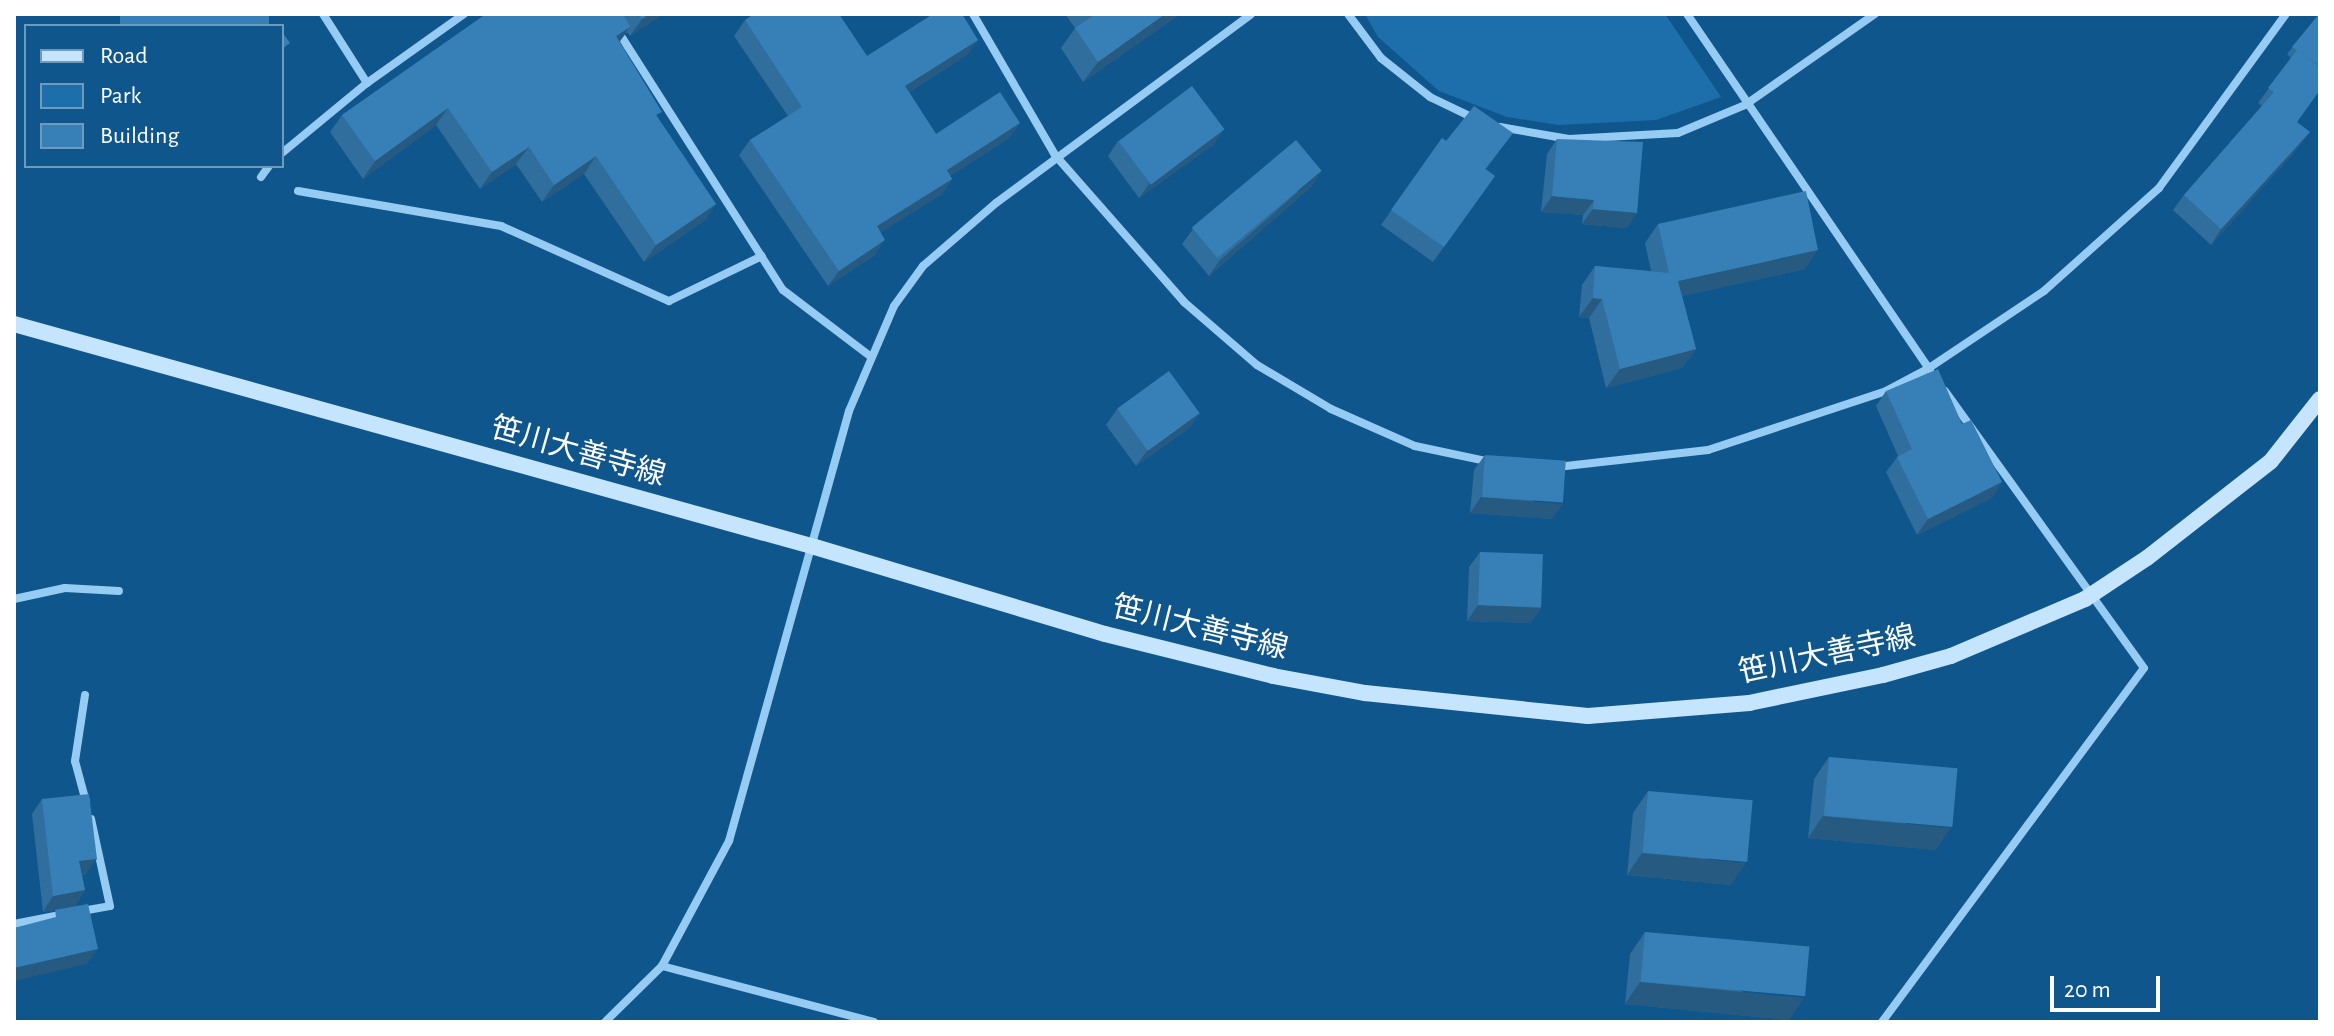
<!DOCTYPE html>
<html>
<head>
<meta charset="utf-8">
<style>
	body { margin:0 }
	#map { position:relative; width:2334px; height:1036px; overflow:hidden; background:#0f568d; font-family:"Alegreya Sans","Noto Sans JP",sans-serif }
	div>[style] { position:absolute }
	.green>* { inset:0; background:#1d6fab }
	.street>* { height:8px; margin:-4px; padding:0 4px; transform-origin:4px; border-radius:4px; background:#96ccf3 }
	.secondary>* { height:16px; margin:-8px; padding:0 8px; transform-origin:8px; border-radius:8px; background:#c5e4fd }
	.wall>* { inset:0; background:#2f6e9d }
	.shaded-wall>* { inset:0; background:#265a80 }
	.building>* { inset:0; background:#3780b7; transform-origin:0 0 }
	span { translate:-50% -50%; white-space:nowrap; text-align:center; line-height:1.15; -webkit-text-stroke:6px #0f568d; paint-order:stroke }
	.street-label { font-size:30px; color:#fff }
	.frame { position:absolute; inset:0; border:16px solid #fff; pointer-events:none }
	.legend { position:absolute; left:24px; top:24px; width:260px; height:144px; box-sizing:border-box; background:#0f568d; border:2px solid #6f9abb; margin:0; padding:10px 14px; list-style:none; font-size:24px; color:#fff }
	.legend li { display:flex; align-items:center; gap:16px; height:40px }
	.legend b { width:40px; border:2px solid #6f9abb }
	.scale { position:absolute; left:2050px; top:976px; width:110px; height:36px; box-sizing:border-box; border:4px solid #fff; border-top:0; padding-left:10px; font-size:24px; line-height:28px; white-space:nowrap; color:#fff; -webkit-text-stroke:6px #0f568d; paint-order:stroke }
</style>
</head>
<body>
<div id="map">
	<div class="green">
		<div style="clip-path:polygon(1365px 14px,1665px 14px,1721px 97px,1656px 120px,1559px 125px,1507px 117px,1439px 91px,1378px 37px)"></div>
	</div>
	<div class="street">
		<div style="left:323px;top:14px;width:82px;rotate:57.5deg"></div>
		<div style="left:607px;top:14px;width:327px;rotate:57.5deg"></div>
		<div style="left:783px;top:290px;width:109px;rotate:37.2deg"></div>
		<div style="left:973px;top:14px;width:163px;rotate:59.8deg"></div>
		<div style="left:1055px;top:155px;width:196px;rotate:48.7deg"></div>
		<div style="left:1184px;top:302px;width:96px;rotate:40.8deg"></div>
		<div style="left:1257px;top:365px;width:86px;rotate:30.7deg"></div>
		<div style="left:1331px;top:409px;width:92px;rotate:23.8deg"></div>
		<div style="left:1415px;top:446px;width:78px;rotate:11.9deg"></div>
		<div style="left:1348px;top:14px;width:55px;rotate:53.1deg"></div>
		<div style="left:1381px;top:58px;width:63px;rotate:38.5deg"></div>
		<div style="left:1430px;top:97px;width:51px;rotate:25.6deg"></div>
		<div style="left:1687px;top:14px;width:431px;rotate:55.7deg"></div>
		<div style="left:1500px;top:127px;width:70px;rotate:9.9deg"></div>
		<div style="left:1569px;top:139px;width:109px;rotate:-3.2deg"></div>
		<div style="left:1678px;top:133px;width:73px;rotate:-22.7deg"></div>
		<div style="left:1745px;top:105px;width:159px;rotate:-35deg"></div>
		<div style="left:282px;top:153px;width:110px;rotate:-39.5deg"></div>
		<div style="left:367px;top:83px;width:119px;rotate:-35.4deg"></div>
		<div style="left:261px;top:177px;width:14px;rotate:-54deg"></div>
		<div style="left:298px;top:191px;width:206px;rotate:9.8deg"></div>
		<div style="left:501px;top:226px;width:184px;rotate:24.1deg"></div>
		<div style="left:669px;top:301px;width:103px;rotate:-25.8deg"></div>
		<div style="left:1557px;top:467px;width:152px;rotate:-6.4deg"></div>
		<div style="left:1708px;top:450px;width:188px;rotate:-18.3deg"></div>
		<div style="left:1886px;top:391px;width:49px;rotate:-28.1deg"></div>
		<div style="left:1929px;top:368px;width:138px;rotate:-33.8deg"></div>
		<div style="left:2044px;top:291px;width:154px;rotate:-41.8deg"></div>
		<div style="left:2159px;top:188px;width:215px;rotate:-53.9deg"></div>
		<div style="left:14px;top:599px;width:52px;rotate:-12.2deg"></div>
		<div style="left:65px;top:588px;width:54px;rotate:3.2deg"></div>
		<div style="left:85px;top:695px;width:67px;rotate:98.6deg"></div>
		<div style="left:75px;top:761px;width:42px;rotate:75deg"></div>
		<div style="left:82px;top:911px;width:28px;rotate:-10deg"></div>
		<div style="left:110px;top:906px;width:89px;rotate:-102.3deg"></div>
		<div style="left:14px;top:924px;width:47px;rotate:-11.1deg"></div>
		<div style="left:662px;top:966px;width:219px;rotate:14.8deg"></div>
		<div style="left:605px;top:1022px;width:80px;rotate:-44.5deg"></div>
		<div style="left:662px;top:966px;width:142px;rotate:-61.8deg"></div>
		<div style="left:729px;top:841px;width:446px;rotate:-74.4deg"></div>
		<div style="left:849px;top:411px;width:114px;rotate:-66.8deg"></div>
		<div style="left:894px;top:306px;width:49px;rotate:-54.1deg"></div>
		<div style="left:923px;top:266px;width:96px;rotate:-40.8deg"></div>
		<div style="left:996px;top:203px;width:317px;rotate:-36.5deg"></div>
		<div style="left:1882px;top:1022px;width:440px;rotate:-53.5deg"></div>
		<div style="left:2144px;top:668px;width:341px;rotate:-125.7deg"></div>
	</div>
	<div class="secondary">
		<div style="left:14px;top:324px;width:831px;rotate:15.56deg"></div>
		<div style="left:815px;top:547px;width:303px;rotate:16.7deg"></div>
		<div style="left:1105px;top:634px;width:173px;rotate:14deg"></div>
		<div style="left:1273px;top:676px;width:94px;rotate:10.5deg"></div>
		<div style="left:1365px;top:693px;width:224px;rotate:5.9deg"></div>
		<div style="left:1588px;top:716px;width:162px;rotate:-4.6deg"></div>
		<div style="left:1749px;top:703px;width:137px;rotate:-11.8deg"></div>
		<div style="left:1883px;top:675px;width:71px;rotate:-15.6deg"></div>
		<div style="left:1951px;top:656px;width:146px;rotate:-23deg"></div>
		<div style="left:2085px;top:599px;width:74px;rotate:-33.5deg"></div>
		<div style="left:2147px;top:558px;width:157px;rotate:-38deg"></div>
		<div style="left:2271px;top:461px;width:79px;rotate:-51.7deg"></div>
	</div>
	<div class="wall">
		<div style="clip-path:polygon(486px 14px,663px 14px,630px 36px,627px 32px,620px 41px,658px 118px,716px 204px,704px 221px,644px 262px,584px 174px,542px 202px,516px 164px,480px 189px,436px 125px,363px 179px,330px 132px,342px 115px)"></div>
		<div style="clip-path:polygon(1065px 14px,1180px 14px,1083px 82px,1061px 48px,1075px 28px)"></div>
		<div style="clip-path:polygon(2320px 15px,2320px 62px,2318px 65px,2297px 122px,2299px 147px,2211px 245px,2173px 210px,2184px 195px,2262px 106px,2258px 103px,2291px 58px,2287px 54px)"></div>
		<div style="clip-path:polygon(745px 20px,867px 56px,978px 40px,967px 55px,909px 92px,936px 134px,1020px 123px,1009px 138px,950px 176px,952px 179px,942px 194px,881px 232px,875px 255px,828px 286px,739px 155px,750px 140px,788px 116px,734px 36px)"></div>
		<div style="clip-path:polygon(1224px 129px,1213px 145px,1139px 198px,1108px 156px,1118px 141px)"></div>
		<div style="clip-path:polygon(1513px 133px,1486px 169px,1495px 176px,1433px 262px,1381px 225px,1442px 138px,1446px 141px)"></div>
		<div style="clip-path:polygon(1557px 139px,1627px 228px,1582px 224px,1583px 215px,1541px 212px,1547px 154px)"></div>
		<div style="clip-path:polygon(1312px 186px,1209px 276px,1182px 244px,1193px 229px)"></div>
		<div style="clip-path:polygon(1658px 224px,1805px 269px,1682px 296px,1696px 349px,1682px 368px,1606px 388px,1589px 318px,1579px 317px,1582px 285px,1595px 266px,1651px 271px,1645px 243px)"></div>
		<div style="clip-path:polygon(1886px 391px,1992px 498px,1917px 535px,1886px 472px,1898px 456px,1876px 406px)"></div>
		<div style="clip-path:polygon(1117px 409px,1200px 413px,1189px 428px,1136px 466px,1106px 425px)"></div>
		<div style="clip-path:polygon(1485px 455px,1552px 519px,1470px 513px,1474px 470px)"></div>
		<div style="clip-path:polygon(1480px 552px,1541px 608px,1530px 623px,1467px 621px,1469px 567px)"></div>
		<div style="clip-path:polygon(1829px 757px,1936px 850px,1808px 838px,1814px 779px)"></div>
		<div style="clip-path:polygon(1648px 791px,1731px 885px,1627px 875px,1633px 813px)"></div>
		<div style="clip-path:polygon(42px 799px,86px 874px,82px 875px,85px 890px,75px 906px,43px 912px,32px 814px)"></div>
		<div style="clip-path:polygon(1645px 932px,1789px 1020px,1625px 1004px,1630px 954px)"></div>
	</div>
	<div class="shaded-wall">
		<div style="clip-path:polygon(649px 14px,663px 14px,630px 36px,642px 19px)"></div>
		<div style="clip-path:polygon(1165px 14px,1180px 14px,1083px 82px,1098px 62px)"></div>
		<div style="clip-path:polygon(630px 27px,618px 44px,616px 36px)"></div>
		<div style="clip-path:polygon(978px 40px,967px 55px,894px 101px,905px 86px)"></div>
		<div style="clip-path:polygon(448px 108px,436px 125px,363px 179px,375px 161px)"></div>
		<div style="clip-path:polygon(1020px 123px,1009px 138px,936px 185px,947px 170px)"></div>
		<div style="clip-path:polygon(1224px 129px,1213px 145px,1139px 198px,1150px 183px)"></div>
		<div style="clip-path:polygon(2310px 132px,2299px 147px,2211px 245px,2221px 229px)"></div>
		<div style="clip-path:polygon(529px 147px,516px 164px,480px 189px,492px 172px)"></div>
		<div style="clip-path:polygon(596px 156px,584px 174px,542px 202px,554px 185px)"></div>
		<div style="clip-path:polygon(1322px 171px,1312px 186px,1209px 276px,1220px 260px)"></div>
		<div style="clip-path:polygon(952px 179px,942px 194px,866px 242px,877px 226px)"></div>
		<div style="clip-path:polygon(1552px 196px,1594px 200px,1583px 215px,1541px 212px)"></div>
		<div style="clip-path:polygon(716px 204px,704px 221px,644px 262px,656px 245px)"></div>
		<div style="clip-path:polygon(1593px 209px,1637px 213px,1627px 228px,1582px 224px)"></div>
		<div style="clip-path:polygon(885px 240px,875px 255px,828px 286px,839px 271px)"></div>
		<div style="clip-path:polygon(1818px 250px,1805px 269px,1664px 300px,1678px 281px)"></div>
		<div style="clip-path:polygon(1593px 298px,1602px 299px,1589px 318px,1579px 317px)"></div>
		<div style="clip-path:polygon(1696px 349px,1682px 368px,1606px 388px,1620px 369px)"></div>
		<div style="clip-path:polygon(1200px 413px,1189px 428px,1136px 466px,1147px 451px)"></div>
		<div style="clip-path:polygon(2002px 482px,1992px 498px,1917px 535px,1928px 519px)"></div>
		<div style="clip-path:polygon(1481px 497px,1563px 504px,1552px 519px,1470px 513px)"></div>
		<div style="clip-path:polygon(1478px 605px,1541px 608px,1530px 623px,1467px 621px)"></div>
		<div style="clip-path:polygon(1823px 816px,1951px 828px,1936px 850px,1808px 838px)"></div>
		<div style="clip-path:polygon(1642px 853px,1746px 863px,1731px 885px,1627px 875px)"></div>
		<div style="clip-path:polygon(97px 859px,86px 874px,68px 876px,79px 861px)"></div>
		<div style="clip-path:polygon(85px 890px,75px 906px,43px 912px,53px 896px)"></div>
		<div style="clip-path:polygon(98px 949px,87px 964px,14px 981px,14px 968px)"></div>
		<div style="clip-path:polygon(1640px 982px,1804px 998px,1789px 1020px,1625px 1004px)"></div>
	</div>
	<div class="building">
		<div style="left:120px;top:14px;width:149px;height:18px"></div>
		<div style="clip-path:polygon(486px 14px,623px 14px,630px 27px,616px 36px,662px 112px,656px 115px,716px 204px,656px 245px,596px 156px,554px 185px,529px 147px,492px 172px,448px 108px,375px 161px,342px 115px)"></div>
		<div style="clip-path:polygon(638px 14px,649px 14px,642px 19px)"></div>
		<div style="clip-path:polygon(754px 14px,839px 14px,867px 56px,933px 14px,962px 14px,978px 40px,905px 86px,936px 134px,1000px 92px,1020px 123px,947px 170px,952px 179px,877px 226px,885px 240px,839px 271px,750px 140px,802px 107px,745px 20px)"></div>
		<div style="clip-path:polygon(1093px 14px,1165px 14px,1098px 62px,1075px 28px,1094px 15px)"></div>
		<div style="clip-path:polygon(2319px 14px,2320px 15px,2320px 61px,2317px 64px,2292px 47px)"></div>
		<div style="clip-path:polygon(282px 32px,290px 43px,282px 49px)"></div>
		<div style="clip-path:polygon(2297px 50px,2320px 67px,2320px 90px,2297px 122px,2310px 132px,2221px 229px,2184px 195px,2274px 92px,2268px 88px)"></div>
		<div style="left:1192px;top:86px;width:54px;height:92px;rotate:53deg"></div>
		<div style="clip-path:polygon(1474px 106px,1513px 133px,1485px 169px,1495px 176px,1444px 247px,1391px 210px,1442px 138px,1446px 141px)"></div>
		<div style="clip-path:polygon(1557px 139px,1643px 142px,1637px 213px,1593px 209px,1594px 200px,1552px 196px)"></div>
		<div style="left:1296px;top:140px;width:40px;height:136px;rotate:50deg"></div>
		<div style="clip-path:polygon(1806px 191px,1818px 250px,1678px 281px,1696px 349px,1620px 369px,1602px 299px,1593px 298px,1595px 266px,1669px 273px,1658px 224px)"></div>
		<div style="clip-path:polygon(1938px 369px,1962px 424px,1971px 420px,2002px 482px,1928px 519px,1897px 457px,1912px 449px,1886px 391px)"></div>
		<div style="left:1169px;top:371px;width:52px;height:64px;rotate:54deg"></div>
		<div style="left:1485px;top:455px;width:81px;height:42px;rotate:4deg"></div>
		<div style="left:1480px;top:552px;width:63px;height:53px;rotate:2deg"></div>
		<div style="left:1829px;top:757px;width:129px;height:59px;rotate:5deg"></div>
		<div style="left:1648px;top:791px;width:105px;height:62px;rotate:5deg"></div>
		<div style="clip-path:polygon(89px 794px,97px 859px,79px 861px,85px 890px,53px 896px,42px 799px)"></div>
		<div style="clip-path:polygon(88px 904px,98px 949px,14px 968px,14px 928px,56px 917px,55px 910px)"></div>
		<div style="left:1645px;top:932px;width:165px;height:50px;rotate:5deg"></div>
	</div>
	<div class="street-label">
		<span style="left:578px;top:452px;rotate:16deg">笹川大善寺線</span>
		<span style="left:1200px;top:628px;rotate:14deg">笹川大善寺線</span>
		<span style="left:1827px;top:655px;rotate:-12deg">笹川大善寺線</span>
	</div>
	<div class="frame"></div>
	<ul class="legend">
	<li><b style="height:10px;background:#c5e4fd"></b>Road</li>
	<li><b style="height:22px;background:#1d6fab"></b>Park</li>
	<li><b style="height:22px;background:#3780b7"></b>Building</li>
	</ul>
	<div class="scale">20 m</div>
</div>
</body>
</html>
